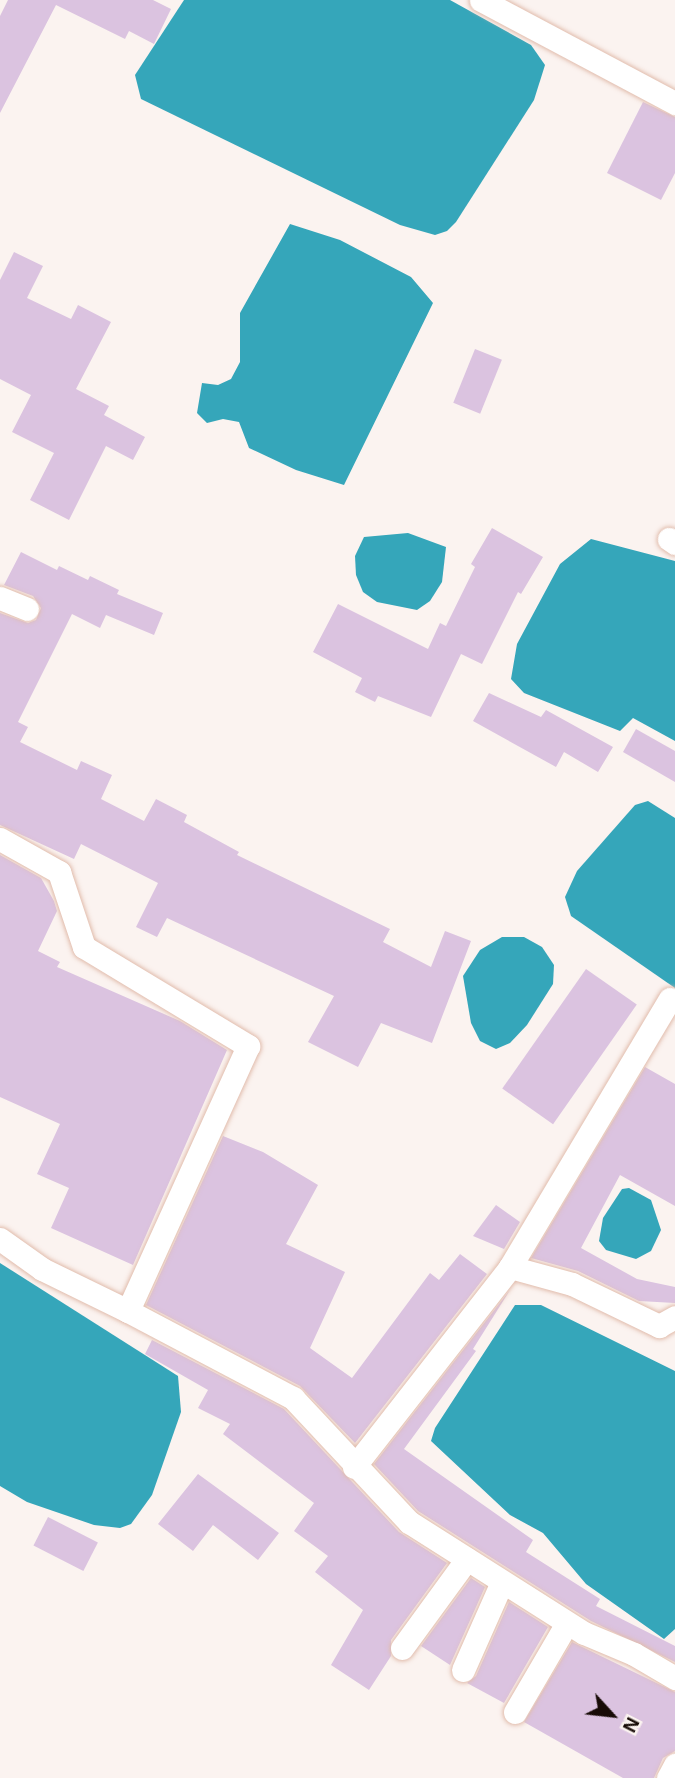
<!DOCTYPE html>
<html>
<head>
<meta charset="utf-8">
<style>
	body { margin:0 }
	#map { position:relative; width:675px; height:1778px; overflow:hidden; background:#fbf3f0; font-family:Arial,sans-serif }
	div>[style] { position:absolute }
	.water>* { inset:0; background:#35a6ba }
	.building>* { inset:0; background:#dbc3e0; transform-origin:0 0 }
	.roads { filter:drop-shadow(0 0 2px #e1bcac) drop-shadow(0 0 2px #e1bcac) }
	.minor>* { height:23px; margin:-11.5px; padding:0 11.5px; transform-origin:11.5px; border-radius:11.5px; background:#fff }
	span { translate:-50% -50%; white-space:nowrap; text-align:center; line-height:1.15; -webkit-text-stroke:7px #fbf3f0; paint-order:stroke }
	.north { position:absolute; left:577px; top:1680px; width:70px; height:70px; -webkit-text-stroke:5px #fbf3f0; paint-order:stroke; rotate:117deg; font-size:19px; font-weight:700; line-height:28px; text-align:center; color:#170b06 }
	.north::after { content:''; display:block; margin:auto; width:24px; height:32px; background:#170b06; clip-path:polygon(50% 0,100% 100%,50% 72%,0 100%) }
</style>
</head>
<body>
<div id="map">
	<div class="water">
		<div style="clip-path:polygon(184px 0,450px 0,531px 45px,545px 65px,534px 100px,456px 222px,447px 231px,435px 235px,400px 225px,141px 99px,135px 75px)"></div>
		<div style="clip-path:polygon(290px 224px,340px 240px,411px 277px,433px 303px,344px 485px,296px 470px,249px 448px,239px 422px,223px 419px,207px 423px,197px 413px,202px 383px,218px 385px,231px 379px,240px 362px,240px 313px)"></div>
		<div style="clip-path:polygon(408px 533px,446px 547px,442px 582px,430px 601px,417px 610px,377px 602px,363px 592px,356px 575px,355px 556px,364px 537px)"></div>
		<div style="clip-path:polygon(591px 539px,675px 561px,675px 741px,633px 718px,620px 731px,524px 693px,511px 679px,517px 644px,560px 564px)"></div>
		<div style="clip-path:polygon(648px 801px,675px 818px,675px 988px,571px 916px,565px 897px,577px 871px,635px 805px)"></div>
		<div style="clip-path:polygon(502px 937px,524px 937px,542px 947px,554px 965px,553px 984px,527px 1025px,510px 1043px,496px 1049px,480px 1041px,471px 1023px,463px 976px,480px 950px)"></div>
		<div style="clip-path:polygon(629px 1188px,651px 1200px,661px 1230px,651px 1251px,636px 1259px,606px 1250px,599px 1241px,603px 1218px,622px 1189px)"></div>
		<div style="clip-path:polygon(0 1263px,178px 1376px,181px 1412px,152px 1495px,131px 1524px,120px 1528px,94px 1525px,27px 1502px,0 1486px)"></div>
		<div style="clip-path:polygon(515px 1305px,541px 1305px,675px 1371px,675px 1629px,664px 1639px,586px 1584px,543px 1533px,510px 1515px,431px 1441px,435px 1428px)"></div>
	</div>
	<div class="building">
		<div style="clip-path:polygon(8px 0,153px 0,171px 9px,154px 44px,129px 31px,125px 39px,56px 5px,0 113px,0 16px)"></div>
		<div style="clip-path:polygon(643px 102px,675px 117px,675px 173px,661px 200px,607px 173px)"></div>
		<div style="clip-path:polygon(14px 252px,43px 266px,27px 298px,71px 319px,78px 305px,111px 322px,76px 389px,109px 406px,104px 415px,145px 437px,133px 460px,106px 446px,69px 520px,30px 500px,54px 453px,12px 432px,31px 395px,0 379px,0 280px)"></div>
		<div style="left:475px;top:349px;width:29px;height:58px;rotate:22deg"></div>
		<div style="clip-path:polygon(492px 528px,543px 557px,521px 594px,518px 592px,482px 664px,461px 654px,431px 717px,378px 696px,375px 702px,355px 692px,362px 678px,313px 652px,338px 604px,428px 649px,440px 623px,446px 626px,475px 567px,471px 564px)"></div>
		<div style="clip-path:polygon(21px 552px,57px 570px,59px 566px,88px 580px,90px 576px,119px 590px,117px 594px,163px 613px,154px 635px,106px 615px,100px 628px,72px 614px,18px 722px,28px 727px,20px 742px,77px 770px,81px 761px,112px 775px,101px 799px,144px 821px,156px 799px,187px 815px,184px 822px,239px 852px,237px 855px,390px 929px,383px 942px,431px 967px,445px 931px,471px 941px,432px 1043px,381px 1023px,358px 1067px,308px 1042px,334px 996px,167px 918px,157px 937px,136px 927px,158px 883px,81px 844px,74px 859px,0 825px,0 613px,28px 623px,36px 620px,41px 608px,33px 596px,4px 585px)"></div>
		<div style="clip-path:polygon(489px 693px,541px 717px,546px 710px,613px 747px,598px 772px,564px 752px,556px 767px,473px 721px)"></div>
		<div style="clip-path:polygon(636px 729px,675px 751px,675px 782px,623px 752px)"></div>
		<div style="clip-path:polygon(0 855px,41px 878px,54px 901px,57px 911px,38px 951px,60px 962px,57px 967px,180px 1021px,227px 1050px,133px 1265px,51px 1228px,69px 1188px,37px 1174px,60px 1124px,0 1097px)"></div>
		<div style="left:586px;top:969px;width:62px;height:146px;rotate:35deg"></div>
		<div style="clip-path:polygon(645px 1067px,675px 1084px,675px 1206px,620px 1175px,581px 1248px,637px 1279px,675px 1287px,675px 1303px,639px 1301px,578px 1271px,531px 1258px)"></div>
		<div style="clip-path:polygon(223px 1136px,263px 1152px,318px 1185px,286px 1244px,345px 1272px,310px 1348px,352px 1378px,430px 1273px,439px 1280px,460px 1254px,487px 1274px,355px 1443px,300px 1386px,146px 1305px)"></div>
		<div style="clip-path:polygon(496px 1205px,520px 1222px,504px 1249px,473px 1236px)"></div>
		<div style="clip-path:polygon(510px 1290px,473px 1349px,476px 1351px,404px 1449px,533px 1540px,526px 1552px,600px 1599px,596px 1606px,675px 1646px,675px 1662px,591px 1621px,418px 1511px,374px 1464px)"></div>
		<div style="clip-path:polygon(152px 1340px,284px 1409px,399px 1532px,447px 1563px,391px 1640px,391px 1656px,369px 1690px,331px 1665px,363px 1610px,315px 1572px,328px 1556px,294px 1531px,314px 1503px,223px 1434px,230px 1424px,198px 1408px,208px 1390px,145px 1354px)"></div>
		<div style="clip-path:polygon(198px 1474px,279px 1533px,258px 1560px,213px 1525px,193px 1551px,158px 1524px)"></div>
		<div style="left:48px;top:1517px;width:56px;height:32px;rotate:27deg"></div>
		<div style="clip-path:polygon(471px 1578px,485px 1587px,450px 1665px,421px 1646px)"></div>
		<div style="clip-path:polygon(509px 1602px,548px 1627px,504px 1703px,467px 1683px,476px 1676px)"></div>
		<div style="clip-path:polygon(572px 1642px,675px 1692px,675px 1751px,663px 1758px,654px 1778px,623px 1778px,524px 1722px)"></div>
	</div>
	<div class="roads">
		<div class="minor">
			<div style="left:481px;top:0;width:220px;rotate:28deg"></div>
			<div style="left:669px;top:539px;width:7px;rotate:34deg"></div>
			<div style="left:0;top:598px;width:29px;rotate:22deg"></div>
			<div style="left:0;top:839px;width:68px;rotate:29.2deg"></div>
			<div style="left:59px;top:872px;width:79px;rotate:71.6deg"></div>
			<div style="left:84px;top:947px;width:192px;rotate:31.1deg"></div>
			<div style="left:248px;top:1046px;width:291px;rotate:114.4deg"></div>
			<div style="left:128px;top:1311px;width:187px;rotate:27.8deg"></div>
			<div style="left:293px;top:1398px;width:170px;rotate:46.9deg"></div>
			<div style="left:409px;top:1522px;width:207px;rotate:32.4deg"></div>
			<div style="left:584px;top:1633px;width:54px;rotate:22.8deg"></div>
			<div style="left:634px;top:1654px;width:48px;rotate:30.3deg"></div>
			<div style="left:0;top:1239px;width:52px;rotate:35.5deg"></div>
			<div style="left:42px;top:1269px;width:96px;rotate:26deg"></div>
			<div style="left:510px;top:1267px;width:312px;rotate:-59.2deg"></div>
			<div style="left:354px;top:1467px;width:254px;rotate:-52deg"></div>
			<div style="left:510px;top:1267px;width:64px;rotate:15.3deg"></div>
			<div style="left:572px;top:1284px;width:97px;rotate:25.8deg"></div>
			<div style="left:659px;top:1326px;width:18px;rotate:-29deg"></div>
			<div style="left:402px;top:1648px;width:110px;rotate:-53.9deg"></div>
			<div style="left:463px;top:1670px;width:96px;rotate:-66.1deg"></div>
			<div style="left:515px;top:1712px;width:103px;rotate:-59.7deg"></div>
			<div style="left:668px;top:1778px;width:15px;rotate:-62deg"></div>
		</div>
	</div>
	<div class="north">N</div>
</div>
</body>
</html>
